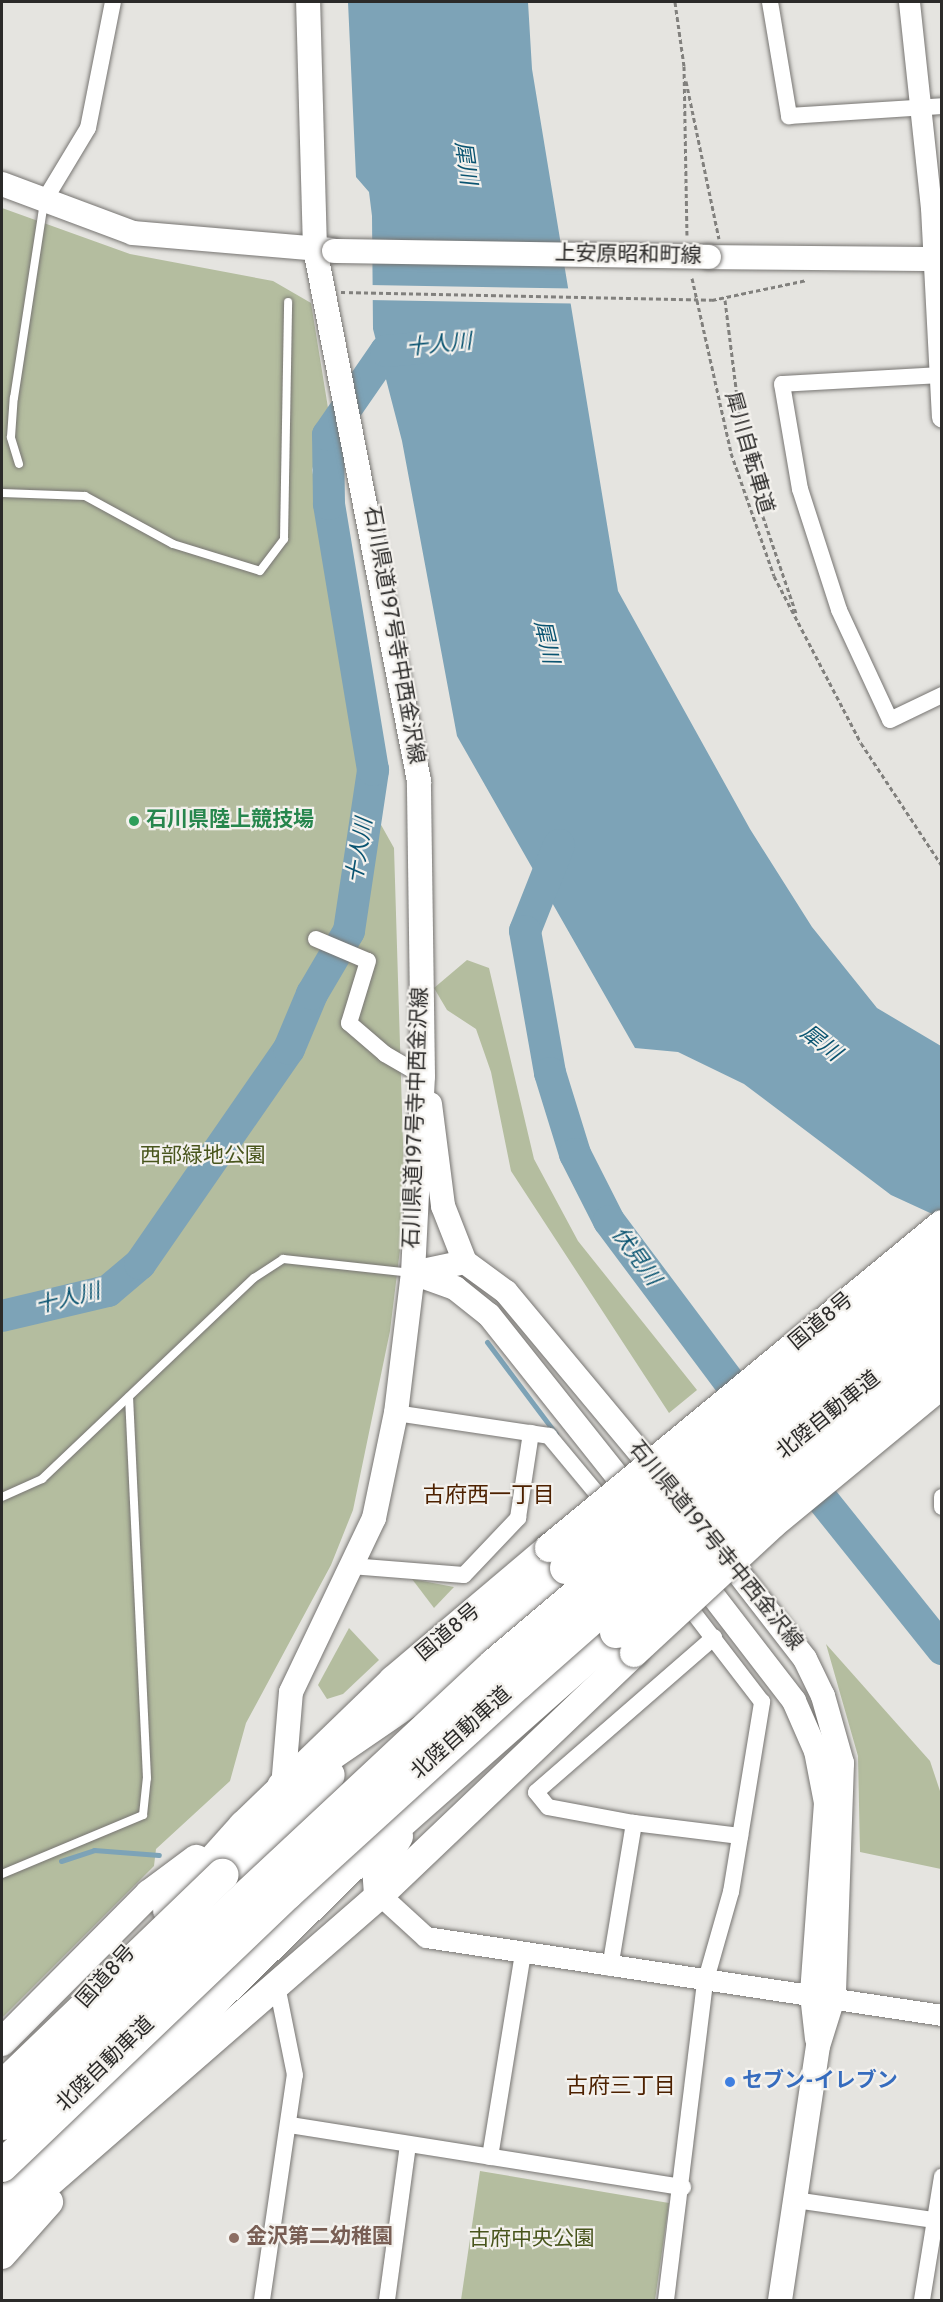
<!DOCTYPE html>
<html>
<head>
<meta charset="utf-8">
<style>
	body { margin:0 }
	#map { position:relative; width:943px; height:2302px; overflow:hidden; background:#e5e4e0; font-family:Overpass,"Noto Sans JP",sans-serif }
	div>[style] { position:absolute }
	.green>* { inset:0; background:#b4bd9f }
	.water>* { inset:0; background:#7da3b7 }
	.pier>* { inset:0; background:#e5e4e0; transform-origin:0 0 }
	.stream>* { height:5px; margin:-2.5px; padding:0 2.5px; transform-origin:2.5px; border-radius:2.5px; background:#7da3b7 }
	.river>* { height:32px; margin:-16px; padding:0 16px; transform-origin:16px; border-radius:16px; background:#7da3b7 }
	.path>* { height:3px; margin-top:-1.5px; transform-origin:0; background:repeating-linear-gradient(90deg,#81807d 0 4.5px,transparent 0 7.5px) }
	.roads { filter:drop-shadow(0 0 2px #777572) drop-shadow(0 0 2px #777572) }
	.service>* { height:8px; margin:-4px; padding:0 4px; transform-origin:4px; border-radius:4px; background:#fff }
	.minor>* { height:16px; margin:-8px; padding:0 8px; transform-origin:8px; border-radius:8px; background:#fff }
	.tertiary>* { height:21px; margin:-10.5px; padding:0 10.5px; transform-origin:10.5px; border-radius:10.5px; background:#fff }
	.secondary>* { height:24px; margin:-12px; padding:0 12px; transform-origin:12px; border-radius:12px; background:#fff }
	.trunk>* { height:28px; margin:-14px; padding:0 14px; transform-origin:14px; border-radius:14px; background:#fff }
	.motorway>* { height:32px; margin:-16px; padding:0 16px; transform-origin:16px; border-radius:16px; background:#fff }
	.path-bridge>* { height:3px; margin-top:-1.5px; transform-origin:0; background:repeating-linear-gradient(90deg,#81807d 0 4.5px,transparent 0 7.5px) }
	.bridges { filter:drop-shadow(0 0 2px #777572) drop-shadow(0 0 2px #777572) }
	.secondary-bridge>* { height:24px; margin:-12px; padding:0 12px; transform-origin:12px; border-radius:12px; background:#fff }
	.trunk-bridge>* { height:28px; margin:-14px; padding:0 14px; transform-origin:14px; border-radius:14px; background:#fff }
	.motorway-bridge>* { height:32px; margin:-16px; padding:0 16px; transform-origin:16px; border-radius:16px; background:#fff }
	.dots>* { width:16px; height:16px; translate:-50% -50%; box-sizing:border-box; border:3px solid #f3f1ed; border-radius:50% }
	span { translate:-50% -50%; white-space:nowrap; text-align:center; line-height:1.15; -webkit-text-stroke:4.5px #f3f1ed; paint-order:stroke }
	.street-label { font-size:21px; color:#2b2a29 }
	.leisure-label { font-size:21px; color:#27864d; font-weight:700 }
	.left { translate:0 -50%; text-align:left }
	.park-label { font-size:21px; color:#48551c }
	.shop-label { font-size:21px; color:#366cbe; font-weight:700 }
	.education-label { font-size:21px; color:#785e54; font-weight:700 }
	.water-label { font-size:22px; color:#0a5471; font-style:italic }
	.neighbourhood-label { font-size:22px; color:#4d2100 }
	.frame { position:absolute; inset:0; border:3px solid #2b2a29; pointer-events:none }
</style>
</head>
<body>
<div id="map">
	<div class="green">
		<div style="clip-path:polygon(2px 208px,130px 254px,273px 281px,311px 303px,329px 414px,312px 470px,337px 586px,361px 789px,394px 848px,405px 1209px,390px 1331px,353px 1510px,331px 1565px,246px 1723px,230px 1781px,156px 1849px,154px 1866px,2px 2018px)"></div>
		<div style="clip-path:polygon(467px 960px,489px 968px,534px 1159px,578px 1241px,697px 1390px,669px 1413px,511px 1171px,491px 1072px,476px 1029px,447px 1010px,434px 988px)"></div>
		<div style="clip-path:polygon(412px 1579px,454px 1587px,434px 1608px)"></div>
		<div style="clip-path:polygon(349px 1628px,379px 1660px,343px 1694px,327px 1699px,318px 1685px)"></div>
		<div style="clip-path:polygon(826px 1644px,930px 1761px,941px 1794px,941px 1869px,860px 1852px,858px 1756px)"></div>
		<div style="clip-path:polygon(480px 2171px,669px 2203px,655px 2300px,461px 2300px)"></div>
	</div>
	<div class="water">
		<div style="clip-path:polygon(348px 2px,528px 2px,532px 69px,618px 591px,750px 829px,812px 927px,877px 1008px,941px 1046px,941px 1218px,891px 1195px,744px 1084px,678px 1052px,635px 1048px,457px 736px,402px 441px,373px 329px,372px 216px,369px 192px,356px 177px)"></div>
	</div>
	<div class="pier">
		<div style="left:369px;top:285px;width:204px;height:15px;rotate:1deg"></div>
	</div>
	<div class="stream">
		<div style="left:487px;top:1342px;width:115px;rotate:53.1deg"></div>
		<div style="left:61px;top:1861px;width:35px;rotate:-18deg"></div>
		<div style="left:94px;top:1850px;width:65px;rotate:4.4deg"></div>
	</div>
	<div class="river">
		<div style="left:559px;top:845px;width:92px;rotate:111.6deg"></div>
		<div style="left:525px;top:931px;width:144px;rotate:80deg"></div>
		<div style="left:550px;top:1073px;width:85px;rotate:72.8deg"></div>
		<div style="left:575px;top:1154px;width:75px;rotate:63.1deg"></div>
		<div style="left:609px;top:1221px;width:244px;rotate:53.2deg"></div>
		<div style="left:2px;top:1316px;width:109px;rotate:-13.3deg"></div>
		<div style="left:108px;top:1291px;width:42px;rotate:-40.2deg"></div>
		<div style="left:140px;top:1264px;width:262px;rotate:-55.3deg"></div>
		<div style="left:289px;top:1049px;width:60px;rotate:-67.3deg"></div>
		<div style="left:312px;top:994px;width:73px;rotate:-59.6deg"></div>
		<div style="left:349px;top:931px;width:163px;rotate:-81.5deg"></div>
		<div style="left:373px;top:770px;width:270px;rotate:-99.4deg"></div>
		<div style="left:329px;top:504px;width:69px;rotate:-90.8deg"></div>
		<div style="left:328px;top:435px;width:102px;rotate:-55.4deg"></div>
		<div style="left:386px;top:351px;width:32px;rotate:-5deg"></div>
		<div style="left:798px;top:1469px;width:231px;rotate:51.3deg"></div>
	</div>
	<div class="path">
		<div style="left:675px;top:2px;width:65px;rotate:82deg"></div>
		<div style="left:684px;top:66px;width:169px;rotate:89deg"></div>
		<div style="left:686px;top:81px;width:161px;rotate:78.2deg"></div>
		<div style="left:692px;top:278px;width:179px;rotate:77.4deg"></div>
		<div style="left:731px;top:453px;width:130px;rotate:70.7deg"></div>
		<div style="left:774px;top:576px;width:188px;rotate:62.5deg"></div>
		<div style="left:861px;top:743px;width:147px;rotate:56.6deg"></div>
		<div style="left:712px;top:300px;width:97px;rotate:-11.9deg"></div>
		<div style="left:725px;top:300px;width:138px;rotate:82.9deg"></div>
		<div style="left:742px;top:437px;width:67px;rotate:76.2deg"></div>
		<div style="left:758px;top:502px;width:117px;rotate:71.1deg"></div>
	</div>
	<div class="roads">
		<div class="service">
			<div style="left:19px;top:464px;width:28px;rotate:-107deg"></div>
			<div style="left:11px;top:437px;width:39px;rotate:-86deg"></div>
			<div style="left:14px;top:398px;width:198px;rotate:-81.3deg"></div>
			<div style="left:2px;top:493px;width:83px;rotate:2.1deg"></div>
			<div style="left:85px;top:496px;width:100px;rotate:28.6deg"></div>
			<div style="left:173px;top:544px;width:91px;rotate:17.2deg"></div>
			<div style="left:260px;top:571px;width:40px;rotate:-53deg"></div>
			<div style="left:284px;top:539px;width:237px;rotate:-89deg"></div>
			<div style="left:2px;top:1497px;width:44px;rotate:-24.2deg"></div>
			<div style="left:42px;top:1479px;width:292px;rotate:-43.5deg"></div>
			<div style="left:254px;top:1278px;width:35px;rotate:-33deg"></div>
			<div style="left:283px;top:1259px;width:130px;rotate:6.2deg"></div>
			<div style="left:2px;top:1874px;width:153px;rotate:-22.7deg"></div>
			<div style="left:143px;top:1815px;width:37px;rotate:-84deg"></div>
			<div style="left:147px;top:1778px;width:381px;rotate:-92.7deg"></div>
		</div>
		<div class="minor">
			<div style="left:770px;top:2px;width:116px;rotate:80.5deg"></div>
			<div style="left:789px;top:116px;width:153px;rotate:-3.7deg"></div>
			<div style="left:44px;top:201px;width:85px;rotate:-58.9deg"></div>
			<div style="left:88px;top:128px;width:128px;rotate:-78.8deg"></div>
			<div style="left:942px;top:375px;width:160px;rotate:176.8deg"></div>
			<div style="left:782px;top:384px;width:107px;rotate:80.3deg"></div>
			<div style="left:800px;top:489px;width:127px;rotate:72.1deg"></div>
			<div style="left:839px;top:610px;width:121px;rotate:65.1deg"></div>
			<div style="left:890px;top:720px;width:58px;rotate:-25.7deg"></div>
			<div style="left:316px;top:939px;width:56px;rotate:22.9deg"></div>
			<div style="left:368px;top:961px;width:65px;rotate:107deg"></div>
			<div style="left:349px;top:1023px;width:48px;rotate:40.7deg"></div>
			<div style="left:385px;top:1054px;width:44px;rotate:30.1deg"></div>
			<div style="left:396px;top:1413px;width:155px;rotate:8.5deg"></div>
			<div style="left:549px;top:1436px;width:92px;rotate:50.3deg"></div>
			<div style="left:942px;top:1497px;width:10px;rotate:90deg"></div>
			<div style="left:351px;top:1566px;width:113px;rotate:4.6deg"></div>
			<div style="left:464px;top:1575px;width:79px;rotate:-46.5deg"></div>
			<div style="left:518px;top:1518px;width:86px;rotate:-81.3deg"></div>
			<div style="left:634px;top:1823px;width:87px;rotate:-169.5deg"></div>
			<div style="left:548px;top:1807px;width:19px;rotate:-129deg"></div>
			<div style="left:536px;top:1792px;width:236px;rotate:-41deg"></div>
			<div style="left:610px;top:1968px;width:147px;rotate:-80.6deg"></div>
			<div style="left:634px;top:1823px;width:107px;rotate:7deg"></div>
			<div style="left:290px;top:2125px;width:398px;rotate:9deg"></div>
			<div style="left:490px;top:2157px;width:206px;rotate:-80.8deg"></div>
			<div style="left:795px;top:2200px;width:140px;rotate:8.2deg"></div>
			<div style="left:262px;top:2300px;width:227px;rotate:-81.7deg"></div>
			<div style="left:295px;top:2075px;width:96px;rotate:-101.4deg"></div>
			<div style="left:387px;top:2300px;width:157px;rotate:-82.3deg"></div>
			<div style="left:666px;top:2300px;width:319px;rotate:-83deg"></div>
			<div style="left:705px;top:1983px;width:95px;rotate:-74.1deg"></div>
			<div style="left:731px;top:1892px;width:193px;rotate:-80.7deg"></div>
			<div style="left:762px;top:1702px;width:130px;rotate:-127.5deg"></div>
			<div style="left:922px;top:2300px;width:125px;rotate:-80.8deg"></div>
		</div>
		<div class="tertiary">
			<div style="left:909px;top:2px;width:207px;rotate:83.9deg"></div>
			<div style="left:931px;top:208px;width:209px;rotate:87deg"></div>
			<div style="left:380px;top:1895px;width:62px;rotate:42.4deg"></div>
			<div style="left:426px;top:1937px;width:522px;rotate:8.6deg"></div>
		</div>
		<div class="secondary">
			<div style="left:2px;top:184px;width:140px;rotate:20.5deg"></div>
			<div style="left:133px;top:233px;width:199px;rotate:4.9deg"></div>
			<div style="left:709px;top:257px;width:233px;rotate:0.5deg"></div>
			<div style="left:430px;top:1104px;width:103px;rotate:82.7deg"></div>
			<div style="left:443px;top:1206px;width:60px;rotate:68.6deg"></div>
			<div style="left:413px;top:1273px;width:53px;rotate:-11.9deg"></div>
			<div style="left:465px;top:1262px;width:51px;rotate:36.2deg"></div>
			<div style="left:506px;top:1292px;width:242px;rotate:50.2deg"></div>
			<div style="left:413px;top:1273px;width:45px;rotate:19.7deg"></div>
			<div style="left:455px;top:1288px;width:43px;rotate:38.5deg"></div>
			<div style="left:489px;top:1315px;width:236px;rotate:51.5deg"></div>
			<div style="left:719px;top:1548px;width:140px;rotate:52.2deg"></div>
			<div style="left:805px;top:1659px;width:41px;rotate:64.1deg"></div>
			<div style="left:823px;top:1696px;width:70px;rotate:74.2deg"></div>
			<div style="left:842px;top:1763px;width:232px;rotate:92deg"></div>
			<div style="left:834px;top:1995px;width:53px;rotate:107.4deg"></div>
			<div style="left:818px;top:2046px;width:257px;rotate:98.5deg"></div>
			<div style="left:694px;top:1571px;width:164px;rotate:52.4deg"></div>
			<div style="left:794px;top:1701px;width:55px;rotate:66.3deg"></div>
			<div style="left:816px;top:1751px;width:53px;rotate:79.1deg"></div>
			<div style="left:826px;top:1803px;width:193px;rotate:94.2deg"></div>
			<div style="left:812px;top:1995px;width:44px;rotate:83.5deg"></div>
			<div style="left:283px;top:1787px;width:95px;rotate:-85.2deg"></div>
			<div style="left:291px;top:1692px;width:193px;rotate:-64.5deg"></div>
			<div style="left:374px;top:1518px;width:107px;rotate:-78.2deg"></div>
			<div style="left:396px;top:1413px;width:141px;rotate:-83.1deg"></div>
			<div style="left:413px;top:1273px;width:197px;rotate:-87.1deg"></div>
			<div style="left:423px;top:1076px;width:295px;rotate:-90.8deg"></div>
			<div style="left:419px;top:781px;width:542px;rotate:-101.06deg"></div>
			<div style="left:315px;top:249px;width:247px;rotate:-91.6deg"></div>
		</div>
		<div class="trunk">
			<div style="left:167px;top:1910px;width:114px;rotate:-48.2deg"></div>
			<div style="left:243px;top:1825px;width:209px;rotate:-44deg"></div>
			<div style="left:393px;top:1680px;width:204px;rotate:-40.2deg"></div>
			<div style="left:2px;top:2042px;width:209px;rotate:-45.2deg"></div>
			<div style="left:149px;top:1894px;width:59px;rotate:-36.7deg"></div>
			<div style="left:2px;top:2224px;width:501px;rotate:-41.04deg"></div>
			<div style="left:380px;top:1895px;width:351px;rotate:-43.6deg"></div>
			<div style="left:2px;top:2255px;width:71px;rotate:-48.4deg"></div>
		</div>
		<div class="motorway">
			<div style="left:283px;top:1787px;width:150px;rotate:-34.4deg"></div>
			<div style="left:407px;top:1702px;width:208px;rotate:-40.1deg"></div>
			<div style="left:222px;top:1875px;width:146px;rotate:-43.1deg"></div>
			<div style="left:380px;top:1895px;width:26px;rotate:-94deg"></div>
			<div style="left:378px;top:1869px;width:38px;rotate:-60deg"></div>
			<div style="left:2px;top:2207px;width:487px;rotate:-44.3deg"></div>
			<div style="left:350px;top:1867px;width:355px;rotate:-41.5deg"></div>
		</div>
	</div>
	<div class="path-bridge">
		<div style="left:341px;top:292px;width:371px;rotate:1.2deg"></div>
	</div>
	<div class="bridges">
		<div class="secondary-bridge">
			<div style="left:334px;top:251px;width:375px;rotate:0.9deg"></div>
		</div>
		<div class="trunk-bridge">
			<div style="left:549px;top:1548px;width:509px;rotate:-39.5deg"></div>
			<div style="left:634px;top:1653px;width:188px;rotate:-42.8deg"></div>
			<div style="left:772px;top:1525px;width:220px;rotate:-39.5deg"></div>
		</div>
		<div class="motorway-bridge">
			<div style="left:566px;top:1568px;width:288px;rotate:-40.8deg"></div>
			<div style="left:784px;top:1380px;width:201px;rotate:-38.1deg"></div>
			<div style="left:616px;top:1632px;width:428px;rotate:-40.5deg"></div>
			<div style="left:2px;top:2087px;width:306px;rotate:-43.9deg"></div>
			<div style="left:2px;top:2124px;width:674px;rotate:-43.02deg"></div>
			<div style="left:495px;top:1664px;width:585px;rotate:-40.22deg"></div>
			<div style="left:2px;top:2166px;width:395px;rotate:-43.7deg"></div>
			<div style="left:288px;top:1893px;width:312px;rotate:-42.3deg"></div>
			<div style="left:519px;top:1683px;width:289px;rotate:-41.4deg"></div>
			<div style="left:736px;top:1492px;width:266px;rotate:-39.4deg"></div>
		</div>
	</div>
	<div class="dots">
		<div style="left:134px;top:821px;background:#2e9e5b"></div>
		<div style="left:730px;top:2082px;background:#3f7fe0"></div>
		<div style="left:234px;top:2238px;background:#8d6e63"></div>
	</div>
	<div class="street-label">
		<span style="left:628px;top:256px;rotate:1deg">上安原昭和町線</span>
		<span style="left:748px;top:453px;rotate:74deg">犀川自転車道</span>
		<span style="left:393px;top:635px;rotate:80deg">石川県道197号寺中西金沢線</span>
		<span style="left:417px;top:1118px;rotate:-88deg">石川県道197号寺中西金沢線</span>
		<span style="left:822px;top:1322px;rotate:-40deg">国道8号</span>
		<span style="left:829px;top:1416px;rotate:-39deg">北陸自動車道</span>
		<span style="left:715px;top:1546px;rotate:51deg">石川県道197号寺中西金沢線</span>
		<span style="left:449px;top:1633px;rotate:-40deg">国道8号</span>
		<span style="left:462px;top:1734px;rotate:-42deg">北陸自動車道</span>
		<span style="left:107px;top:1977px;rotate:-48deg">国道8号</span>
		<span style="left:106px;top:2065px;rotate:-44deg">北陸自動車道</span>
	</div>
	<div class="leisure-label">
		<span class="left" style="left:146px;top:821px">石川県陸上競技場</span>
	</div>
	<div class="park-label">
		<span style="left:203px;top:1157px">西部緑地公園</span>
		<span style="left:532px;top:2240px">古府中央公園</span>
	</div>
	<div class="shop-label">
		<span class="left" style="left:742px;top:2082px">セブン-イレブン</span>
	</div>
	<div class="education-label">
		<span class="left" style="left:246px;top:2238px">金沢第二幼稚園</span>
	</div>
	<div class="water-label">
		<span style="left:464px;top:163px;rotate:82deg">犀川</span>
		<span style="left:439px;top:346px;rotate:-6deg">十人川</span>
		<span style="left:545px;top:642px;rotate:77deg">犀川</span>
		<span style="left:361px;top:851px;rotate:-81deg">十人川</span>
		<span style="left:820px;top:1044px;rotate:38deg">犀川</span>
		<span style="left:635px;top:1257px;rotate:54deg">伏見川</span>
		<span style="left:68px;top:1300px;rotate:-14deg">十人川</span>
	</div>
	<div class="neighbourhood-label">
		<span style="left:489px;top:1497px">古府西一丁目</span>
		<span style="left:621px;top:2088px">古府三丁目</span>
	</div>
	<div class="frame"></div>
</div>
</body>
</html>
